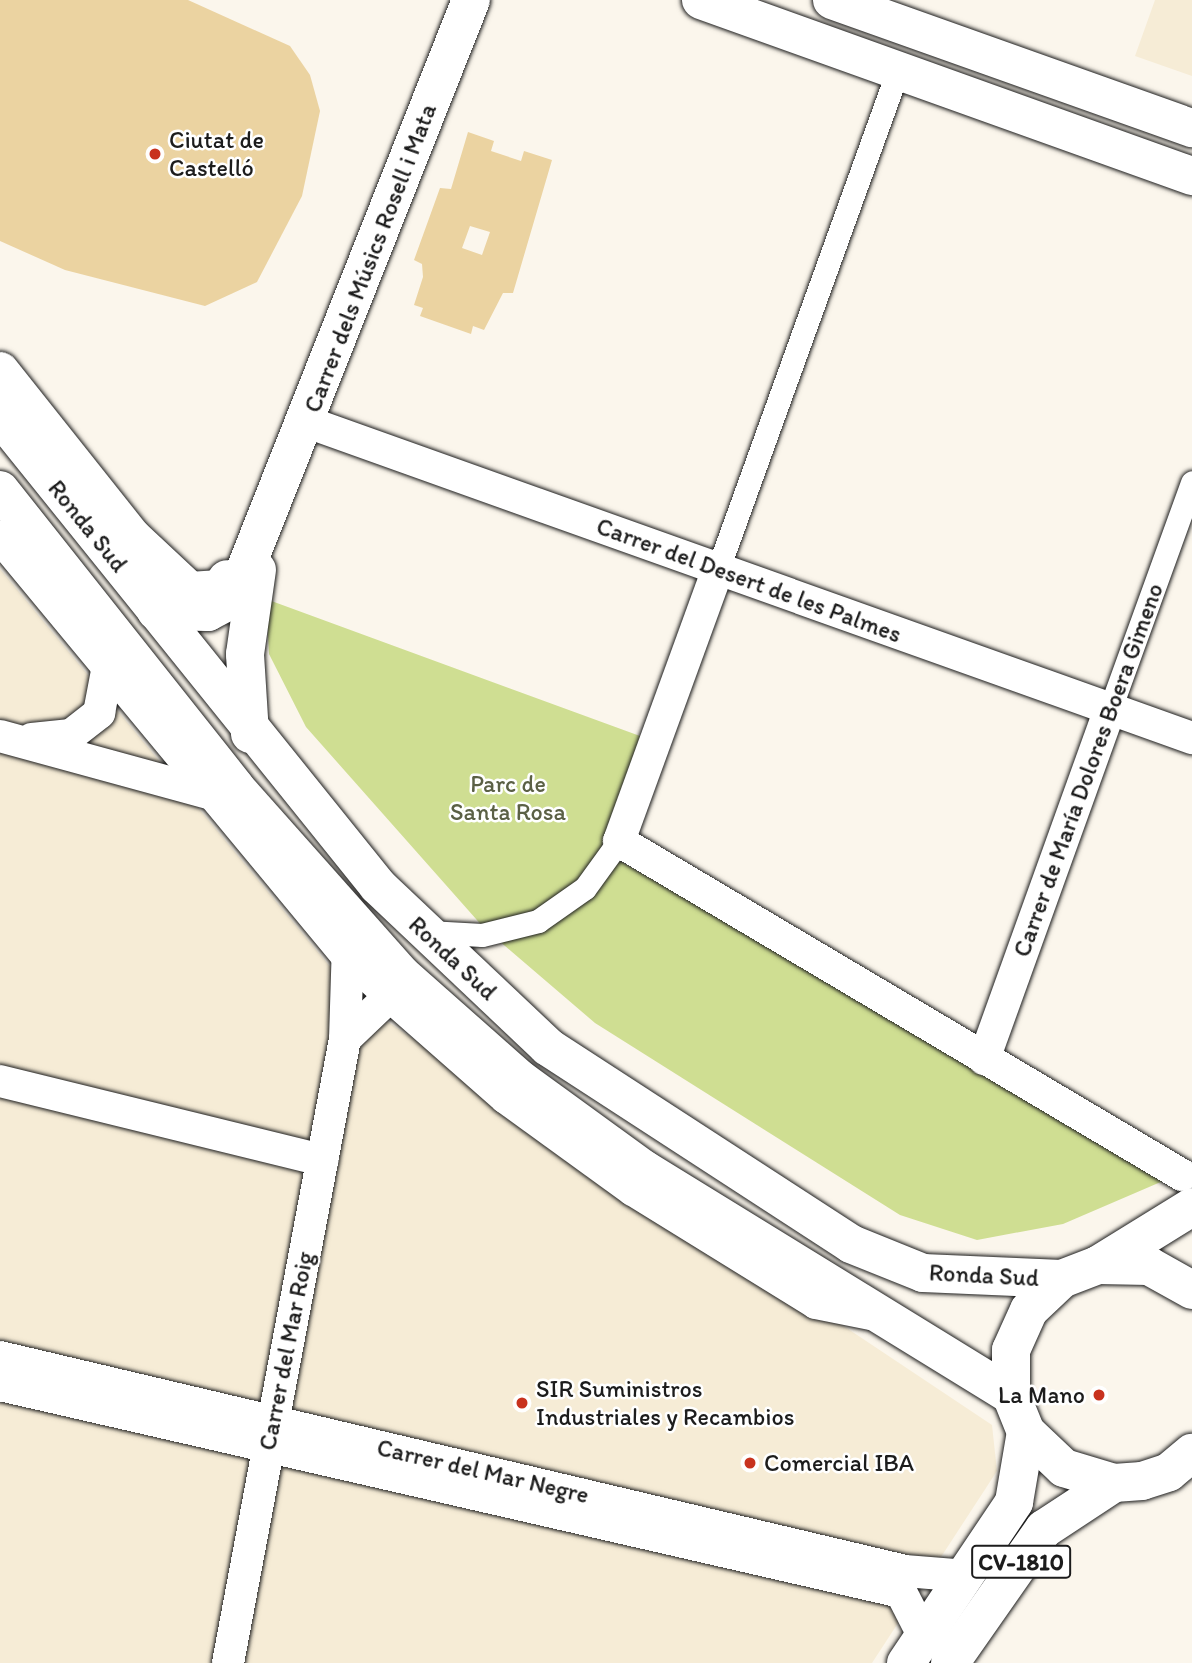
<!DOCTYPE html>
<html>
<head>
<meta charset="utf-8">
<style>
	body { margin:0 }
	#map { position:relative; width:1192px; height:1663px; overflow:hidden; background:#fbf6ec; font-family:Itim,sans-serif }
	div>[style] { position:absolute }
	.built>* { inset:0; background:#f6ecd6 }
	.green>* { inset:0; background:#cfde92 }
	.building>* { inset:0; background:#ebd3a1 }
	.roads { filter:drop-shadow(0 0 2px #1c1c1c) drop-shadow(0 0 2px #1c1c1c) }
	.pedestrian>* { height:23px; margin:-11.5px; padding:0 11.5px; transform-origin:11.5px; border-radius:11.5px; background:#fff }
	.minor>* { height:32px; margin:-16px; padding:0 16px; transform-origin:16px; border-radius:16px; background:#fff }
	.tertiary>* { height:38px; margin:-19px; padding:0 19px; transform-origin:19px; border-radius:19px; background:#fff }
	.secondary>* { height:38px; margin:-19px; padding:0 19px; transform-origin:19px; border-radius:19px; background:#fff }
	.primary>* { height:38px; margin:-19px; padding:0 19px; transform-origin:19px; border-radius:19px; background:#fff }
	.dots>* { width:19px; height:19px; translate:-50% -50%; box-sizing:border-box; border:4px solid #fff; border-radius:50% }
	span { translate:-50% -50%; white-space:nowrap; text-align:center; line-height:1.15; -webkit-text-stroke:5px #fff; paint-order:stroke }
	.shield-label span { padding:2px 5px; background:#fff; border:2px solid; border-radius:5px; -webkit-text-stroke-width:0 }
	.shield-label { font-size:23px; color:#1c1c1c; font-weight:700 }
	.poi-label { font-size:24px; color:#1c1c1c }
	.left { translate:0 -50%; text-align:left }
	.right { translate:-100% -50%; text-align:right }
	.street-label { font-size:24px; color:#1c1c1c }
	.park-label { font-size:24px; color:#5b6045 }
</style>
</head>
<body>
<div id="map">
	<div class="built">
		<div style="clip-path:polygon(1155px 0,1192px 0,1192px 76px,1135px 56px)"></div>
		<div style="clip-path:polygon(0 569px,361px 1004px,992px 1425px,997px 1471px,872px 1663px,0 1663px)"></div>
	</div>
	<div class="green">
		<div style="clip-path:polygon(266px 599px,640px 736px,601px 850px,1170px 1178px,1063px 1224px,977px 1240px,900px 1215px,595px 1023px,484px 928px,306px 727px,269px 654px)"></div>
	</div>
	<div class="building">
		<div style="clip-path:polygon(0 0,188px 0,290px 46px,310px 75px,320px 111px,302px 196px,257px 282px,205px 306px,65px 270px,0 241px)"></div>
		<div style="clip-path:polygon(evenodd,468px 132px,494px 141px,491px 151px,521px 161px,524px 151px,552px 160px,513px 293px,503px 293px,484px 330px,473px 326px,471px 334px,420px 316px,423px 308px,414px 305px,423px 277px,422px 264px,414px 260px,440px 188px,451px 189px,468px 132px,470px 226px,490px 232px,482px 255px,462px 248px,470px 226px)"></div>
	</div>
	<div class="roads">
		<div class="pedestrian">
			<div style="left:718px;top:569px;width:530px;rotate:-70.16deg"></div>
			<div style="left:1110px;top:709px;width:241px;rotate:-70.1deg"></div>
			<div style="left:428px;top:932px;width:54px;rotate:3.2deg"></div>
			<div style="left:482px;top:935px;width:58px;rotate:-14deg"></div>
			<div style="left:538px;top:921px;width:57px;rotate:-35.1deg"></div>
			<div style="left:585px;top:888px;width:58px;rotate:-54.1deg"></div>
		</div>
		<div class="minor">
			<div style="left:307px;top:422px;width:940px;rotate:19.65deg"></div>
			<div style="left:0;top:537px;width:544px;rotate:50.37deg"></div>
			<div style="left:347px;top:956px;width:59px;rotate:42.9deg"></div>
			<div style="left:390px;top:996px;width:154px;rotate:41.3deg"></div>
			<div style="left:506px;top:1098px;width:157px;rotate:35.9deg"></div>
			<div style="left:633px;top:1190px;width:215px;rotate:31.7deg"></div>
			<div style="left:816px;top:1303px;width:56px;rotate:11.3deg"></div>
			<div style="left:718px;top:569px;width:289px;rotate:110deg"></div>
			<div style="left:619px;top:841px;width:655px;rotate:30.68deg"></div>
			<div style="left:0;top:736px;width:217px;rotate:15.3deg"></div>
			<div style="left:32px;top:739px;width:39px;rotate:-6deg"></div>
			<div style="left:71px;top:735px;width:36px;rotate:-38deg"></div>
			<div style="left:99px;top:713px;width:43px;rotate:-79.2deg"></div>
			<div style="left:345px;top:1039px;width:62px;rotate:-43.7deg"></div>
			<div style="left:984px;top:1059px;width:372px;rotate:-70.2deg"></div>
			<div style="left:0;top:1081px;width:332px;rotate:13.8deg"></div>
			<div style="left:0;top:1357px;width:930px;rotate:13.3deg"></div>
			<div style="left:905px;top:1571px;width:62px;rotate:4.6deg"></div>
			<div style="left:0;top:1385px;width:924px;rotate:12.94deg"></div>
			<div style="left:901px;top:1592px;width:51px;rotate:62.9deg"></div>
			<div style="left:228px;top:1663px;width:635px;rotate:-79.38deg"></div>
			<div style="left:345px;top:1039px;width:95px;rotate:-88.2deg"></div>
		</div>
		<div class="tertiary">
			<div style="left:701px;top:0;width:522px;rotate:19.72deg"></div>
			<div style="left:832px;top:0;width:382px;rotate:19.6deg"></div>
			<div style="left:0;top:371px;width:212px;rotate:51.5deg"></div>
			<div style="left:132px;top:537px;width:79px;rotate:43deg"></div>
			<div style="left:190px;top:591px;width:30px;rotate:-4deg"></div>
			<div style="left:220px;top:589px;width:12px;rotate:-55deg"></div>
			<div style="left:156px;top:611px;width:52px;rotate:1.1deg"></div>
			<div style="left:208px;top:612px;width:30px;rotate:-28deg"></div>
			<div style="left:234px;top:598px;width:643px;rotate:-68.38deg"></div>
			<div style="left:250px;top:734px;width:80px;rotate:-93.6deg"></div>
			<div style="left:245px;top:654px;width:85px;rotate:-81.9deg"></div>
		</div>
		<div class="secondary">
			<div style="left:1098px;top:1265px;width:110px;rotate:-31.7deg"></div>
		</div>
		<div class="primary">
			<div style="left:0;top:416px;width:603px;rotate:51.19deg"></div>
			<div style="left:378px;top:886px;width:234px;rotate:43.4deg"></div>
			<div style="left:548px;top:1047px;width:361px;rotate:33deg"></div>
			<div style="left:851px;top:1244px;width:78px;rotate:21.9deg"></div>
			<div style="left:923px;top:1273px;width:139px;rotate:2.5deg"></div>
			<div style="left:0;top:490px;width:379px;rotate:51.6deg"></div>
			<div style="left:235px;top:787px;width:250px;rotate:48.4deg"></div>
			<div style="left:401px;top:974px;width:160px;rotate:41.5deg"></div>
			<div style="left:521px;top:1080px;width:153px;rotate:36deg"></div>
			<div style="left:645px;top:1170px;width:430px;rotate:31.6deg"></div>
			<div style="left:1192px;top:1290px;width:49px;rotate:-150.8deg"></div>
			<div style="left:1149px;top:1266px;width:51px;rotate:-178.9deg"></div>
			<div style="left:1098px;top:1265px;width:39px;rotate:159deg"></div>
			<div style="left:1062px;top:1279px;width:45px;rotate:136.8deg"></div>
			<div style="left:1029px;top:1310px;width:44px;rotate:114.2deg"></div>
			<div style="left:1011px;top:1350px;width:45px;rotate:90deg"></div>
			<div style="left:1011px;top:1395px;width:40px;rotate:68deg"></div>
			<div style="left:1026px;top:1432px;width:52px;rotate:43.5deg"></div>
			<div style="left:1064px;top:1468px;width:52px;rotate:16.7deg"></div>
			<div style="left:1114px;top:1483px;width:28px;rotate:-4deg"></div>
			<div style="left:1142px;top:1481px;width:28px;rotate:-18deg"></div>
			<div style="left:1169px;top:1472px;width:30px;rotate:-40deg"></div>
			<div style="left:906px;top:1663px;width:194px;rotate:-56.1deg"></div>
			<div style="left:1014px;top:1502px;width:71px;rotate:-80.3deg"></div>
			<div style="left:950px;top:1663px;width:164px;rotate:-55deg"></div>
			<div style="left:1044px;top:1529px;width:84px;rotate:-33.3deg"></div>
		</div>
	</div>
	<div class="dots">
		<div style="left:155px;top:154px;background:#c8321e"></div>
		<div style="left:1099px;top:1395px;background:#c8321e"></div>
		<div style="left:522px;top:1403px;background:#c8321e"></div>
		<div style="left:750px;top:1463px;background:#c8321e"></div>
	</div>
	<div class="shield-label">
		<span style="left:1021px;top:1562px">CV-1810</span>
	</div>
	<div class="poi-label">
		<span class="left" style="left:169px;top:154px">Ciutat de<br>Castelló</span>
		<span class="left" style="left:536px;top:1403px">SIR Suministros<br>Industriales y Recambios</span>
		<span class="right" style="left:1085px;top:1395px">La Mano</span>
		<span class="left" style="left:764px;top:1463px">Comercial IBA</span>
	</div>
	<div class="street-label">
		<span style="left:370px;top:258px;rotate:-69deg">Carrer dels Músics Rosell i Mata</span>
		<span style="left:88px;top:526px;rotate:51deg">Ronda Sud</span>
		<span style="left:749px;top:580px;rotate:20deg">Carrer del Desert de les Palmes</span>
		<span style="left:1088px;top:770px;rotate:-70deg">Carrer de María Dolores Boera Gimeno</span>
		<span style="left:453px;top:958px;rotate:43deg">Ronda Sud</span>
		<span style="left:984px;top:1275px;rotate:3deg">Ronda Sud</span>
		<span style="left:286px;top:1351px;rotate:-79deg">Carrer del Mar Roig</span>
		<span style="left:483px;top:1471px;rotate:13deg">Carrer del Mar Negre</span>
	</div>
	<div class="park-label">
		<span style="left:508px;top:798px">Parc de<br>Santa Rosa</span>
	</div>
</div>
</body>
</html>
